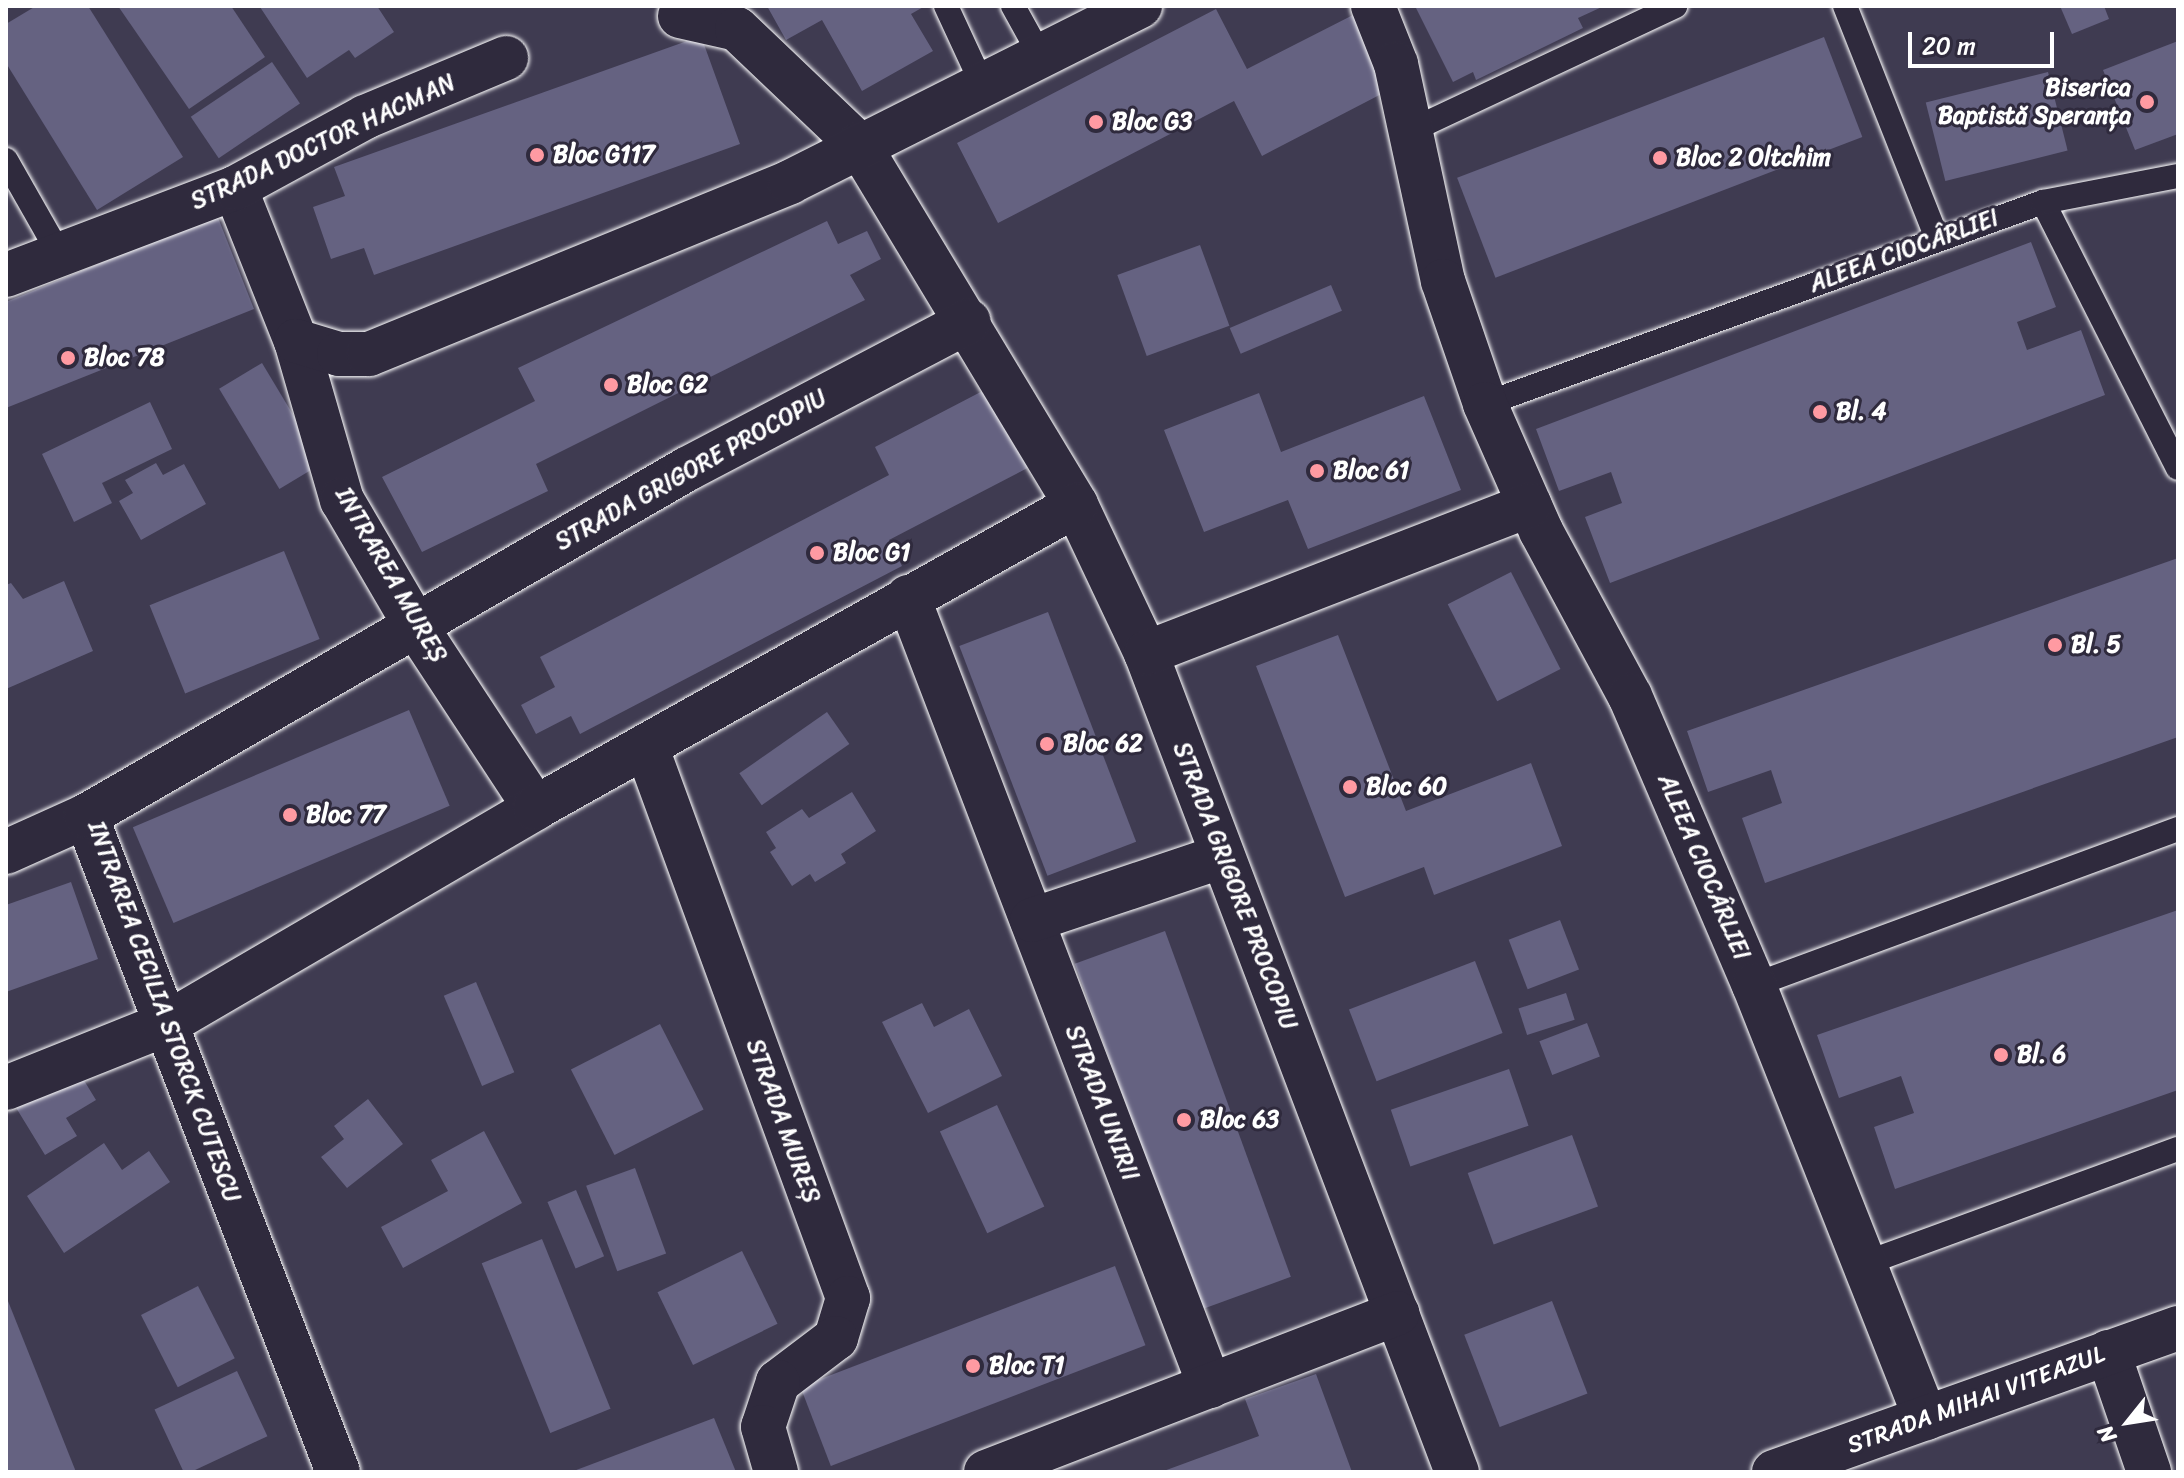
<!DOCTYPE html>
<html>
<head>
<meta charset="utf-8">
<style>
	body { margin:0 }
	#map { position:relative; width:2184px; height:1478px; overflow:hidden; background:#3f3b51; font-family:Sriracha,sans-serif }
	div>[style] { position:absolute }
	.building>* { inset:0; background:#656281; transform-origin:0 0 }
	.roads { filter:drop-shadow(0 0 2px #fff) drop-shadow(0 0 2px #fff) }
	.lane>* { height:24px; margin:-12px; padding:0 12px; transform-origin:12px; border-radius:12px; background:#2f2a3d }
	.street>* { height:44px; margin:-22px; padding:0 22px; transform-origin:22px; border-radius:22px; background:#2f2a3d }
	.secondary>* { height:44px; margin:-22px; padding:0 22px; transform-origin:22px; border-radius:22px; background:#2f2a3d }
	.dots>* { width:22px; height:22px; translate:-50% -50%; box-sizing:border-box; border:4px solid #2f2a3d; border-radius:50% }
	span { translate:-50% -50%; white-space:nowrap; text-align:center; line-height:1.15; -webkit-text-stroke:6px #2f2a3d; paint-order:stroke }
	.poi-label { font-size:24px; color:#fff; font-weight:700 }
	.right { translate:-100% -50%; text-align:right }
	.left { translate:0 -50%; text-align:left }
	.street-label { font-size:24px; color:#fff }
	.frame { position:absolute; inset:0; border:8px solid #fff; pointer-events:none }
	.north { position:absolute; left:2088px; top:1382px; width:80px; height:80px; -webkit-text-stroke:6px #2f2a3d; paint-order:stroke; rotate:240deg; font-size:22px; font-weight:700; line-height:32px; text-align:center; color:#fff }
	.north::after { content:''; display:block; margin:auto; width:28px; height:36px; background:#fff; clip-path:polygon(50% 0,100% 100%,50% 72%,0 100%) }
	.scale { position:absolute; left:1908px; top:32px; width:146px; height:36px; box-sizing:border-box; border:4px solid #fff; border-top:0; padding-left:10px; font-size:24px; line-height:28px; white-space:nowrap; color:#fff; -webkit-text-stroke:6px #2f2a3d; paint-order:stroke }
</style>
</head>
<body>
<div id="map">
	<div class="building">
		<div style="clip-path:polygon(36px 6px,88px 6px,183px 157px,97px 210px,6px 63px,6px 24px)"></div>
		<div style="clip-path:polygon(118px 6px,231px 6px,265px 57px,189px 109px)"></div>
		<div style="clip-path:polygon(377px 6px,394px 32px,355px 58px,349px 50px,307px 78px,260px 7px)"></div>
		<div style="clip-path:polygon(767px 6px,925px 6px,911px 14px,933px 51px,862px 91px,822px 20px,786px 40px)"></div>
		<div style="clip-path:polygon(1415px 6px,1604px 6px,1578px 18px,1583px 28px,1476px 80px,1473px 72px,1453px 82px)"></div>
		<div style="clip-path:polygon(2060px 6px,2104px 6px,2109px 19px,2072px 34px)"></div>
		<div style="clip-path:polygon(1216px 9px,1247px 69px,1353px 15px,1391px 89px,1262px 156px,1234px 101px,998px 223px,957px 143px)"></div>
		<div style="clip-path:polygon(701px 36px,740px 144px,374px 275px,364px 248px,331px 259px,313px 207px,345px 196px,334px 167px)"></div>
		<div style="left:1824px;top:37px;width:107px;height:393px;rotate:69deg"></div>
		<div style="clip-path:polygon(2178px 41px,2178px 134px,2135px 150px,2103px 70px)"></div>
		<div style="left:272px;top:62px;width:50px;height:98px;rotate:56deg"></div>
		<div style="left:2048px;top:72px;width:81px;height:126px;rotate:76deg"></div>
		<div style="clip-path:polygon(217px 215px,254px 309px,6px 408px,6px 302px)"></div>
		<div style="clip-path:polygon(827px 221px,838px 244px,867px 231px,881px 259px,850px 275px,865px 300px,536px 464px,548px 491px,422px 552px,382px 477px,535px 401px,518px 368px)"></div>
		<div style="clip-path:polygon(2031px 242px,2056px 307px,2017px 322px,2027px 350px,2081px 330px,2105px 395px,1610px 583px,1585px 517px,1622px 503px,1611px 472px,1559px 491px,1536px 429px)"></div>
		<div style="left:1200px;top:245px;width:86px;height:88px;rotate:70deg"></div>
		<div style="left:1331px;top:285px;width:28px;height:110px;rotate:67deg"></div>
		<div style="left:262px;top:363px;width:117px;height:50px;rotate:59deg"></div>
		<div style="clip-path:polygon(996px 384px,1037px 463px,889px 540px,902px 566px,580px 734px,571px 716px,536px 734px,521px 705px,555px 687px,540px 657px,889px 475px,875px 447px)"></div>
		<div style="clip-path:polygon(1259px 393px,1281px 452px,1424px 396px,1461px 490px,1308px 549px,1288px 500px,1204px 532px,1164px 430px)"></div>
		<div style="clip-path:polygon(150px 402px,172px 449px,102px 483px,112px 503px,74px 522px,42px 454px)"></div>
		<div style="clip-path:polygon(156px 463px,163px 475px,184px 464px,206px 504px,141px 540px,119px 501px,133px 493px,125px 480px)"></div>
		<div style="left:284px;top:551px;width:95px;height:145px;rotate:68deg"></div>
		<div style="clip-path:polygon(2178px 558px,2178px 737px,1765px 883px,1742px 818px,1782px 803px,1771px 770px,1708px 792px,1687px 731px)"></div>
		<div style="left:1511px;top:572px;width:109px;height:71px;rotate:63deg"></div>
		<div style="clip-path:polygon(64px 581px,93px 651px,6px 689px,6px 585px,11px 583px,23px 599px)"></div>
		<div style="left:1048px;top:612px;width:246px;height:95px;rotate:69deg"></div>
		<div style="clip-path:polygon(1338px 635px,1406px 811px,1531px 763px,1562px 846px,1434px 895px,1424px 867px,1345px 897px,1256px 666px)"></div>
		<div style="left:409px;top:710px;width:104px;height:300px;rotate:67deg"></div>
		<div style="left:827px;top:712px;width:39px;height:107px;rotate:55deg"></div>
		<div style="clip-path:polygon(852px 792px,876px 831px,841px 854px,846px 863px,815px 882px,810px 874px,792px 886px,770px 852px,776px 848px,766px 832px,802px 809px,809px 818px)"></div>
		<div style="clip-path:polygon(71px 882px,98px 959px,6px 992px,6px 905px)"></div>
		<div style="clip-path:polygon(2178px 910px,2178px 1090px,1895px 1189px,1874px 1127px,1914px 1113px,1901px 1076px,1839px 1098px,1817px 1035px)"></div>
		<div style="left:1560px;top:920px;width:53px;height:55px;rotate:69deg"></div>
		<div style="left:1165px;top:931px;width:368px;height:96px;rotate:70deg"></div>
		<div style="left:1475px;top:961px;width:77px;height:135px;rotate:69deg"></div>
		<div style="left:476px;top:982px;width:98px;height:35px;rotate:67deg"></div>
		<div style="left:1566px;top:993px;width:28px;height:50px;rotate:72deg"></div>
		<div style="clip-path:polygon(922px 1003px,934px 1027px,969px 1009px,1002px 1076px,928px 1113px,882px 1022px)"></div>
		<div style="left:1587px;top:1023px;width:36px;height:51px;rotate:69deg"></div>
		<div style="left:660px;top:1024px;width:96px;height:100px;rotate:63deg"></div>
		<div style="clip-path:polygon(77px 1069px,96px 1100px,66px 1118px,77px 1136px,45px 1155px,15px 1106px)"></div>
		<div style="left:1509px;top:1069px;width:60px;height:125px;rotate:71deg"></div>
		<div style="clip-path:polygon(368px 1099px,403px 1144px,347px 1188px,321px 1157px,344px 1139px,334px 1126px)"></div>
		<div style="left:997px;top:1105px;width:112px;height:63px;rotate:65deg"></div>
		<div style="clip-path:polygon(484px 1131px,522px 1203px,403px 1268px,381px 1227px,448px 1191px,431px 1160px)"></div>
		<div style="left:1572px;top:1135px;width:76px;height:111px;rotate:70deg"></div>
		<div style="clip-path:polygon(104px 1143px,122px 1170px,149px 1151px,170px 1182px,64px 1253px,27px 1196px)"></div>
		<div style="left:635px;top:1168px;width:91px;height:52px;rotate:70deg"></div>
		<div style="left:576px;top:1190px;width:72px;height:31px;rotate:67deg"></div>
		<div style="left:542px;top:1239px;width:183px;height:65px;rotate:68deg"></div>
		<div style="left:742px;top:1251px;width:81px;height:94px;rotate:64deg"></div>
		<div style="left:1115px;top:1266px;width:85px;height:337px;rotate:69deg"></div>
		<div style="left:198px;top:1286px;width:81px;height:64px;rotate:63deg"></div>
		<div style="clip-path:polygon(6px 1296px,76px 1472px,6px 1472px)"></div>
		<div style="left:1552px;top:1301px;width:99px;height:94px;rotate:69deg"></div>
		<div style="left:237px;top:1371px;width:72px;height:91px;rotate:65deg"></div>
		<div style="clip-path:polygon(1316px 1374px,1352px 1472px,1161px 1472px,1259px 1436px,1245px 1399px)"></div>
		<div style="clip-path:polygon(714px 1418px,736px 1472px,571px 1472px)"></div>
	</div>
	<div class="roads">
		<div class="lane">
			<div style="left:946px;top:6px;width:86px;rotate:65.2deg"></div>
			<div style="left:1013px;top:6px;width:56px;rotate:61.1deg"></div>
			<div style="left:1845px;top:6px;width:250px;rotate:68.4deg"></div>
			<div style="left:1412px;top:130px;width:291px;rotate:-25.2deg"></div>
			<div style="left:6px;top:160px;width:109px;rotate:60.4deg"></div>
			<div style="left:2043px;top:202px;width:298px;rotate:63.1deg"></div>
			<div style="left:1485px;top:404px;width:593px;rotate:-19.9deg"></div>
			<div style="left:2043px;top:202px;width:137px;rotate:-10.9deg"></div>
			<div style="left:1754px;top:985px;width:452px;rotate:-20.2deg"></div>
			<div style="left:1866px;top:1263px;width:332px;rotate:-20.1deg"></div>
		</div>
		<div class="street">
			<div style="left:1373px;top:6px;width:62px;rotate:68.4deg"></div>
			<div style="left:1396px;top:64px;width:222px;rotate:77.8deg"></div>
			<div style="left:1443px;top:281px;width:130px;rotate:71.1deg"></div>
			<div style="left:1485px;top:404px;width:139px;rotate:66.2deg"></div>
			<div style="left:1541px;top:531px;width:187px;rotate:61.7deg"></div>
			<div style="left:1630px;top:696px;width:314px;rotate:66.8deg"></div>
			<div style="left:1754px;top:985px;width:466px;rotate:68.4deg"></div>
			<div style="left:680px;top:16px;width:58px;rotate:12.8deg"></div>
			<div style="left:737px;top:29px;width:168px;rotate:43.6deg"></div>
			<div style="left:859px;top:145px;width:420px;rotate:58.9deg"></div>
			<div style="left:1076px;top:505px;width:164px;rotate:64.7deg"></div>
			<div style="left:1146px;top:653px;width:876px;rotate:69.21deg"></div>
			<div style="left:235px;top:188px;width:165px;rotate:68.3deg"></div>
			<div style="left:296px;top:341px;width:166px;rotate:73.9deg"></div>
			<div style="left:342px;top:500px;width:145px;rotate:59.7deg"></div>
			<div style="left:415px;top:625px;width:219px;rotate:56.7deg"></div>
			<div style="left:6px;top:275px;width:245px;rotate:-20.8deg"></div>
			<div style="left:235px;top:188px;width:148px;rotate:-28.6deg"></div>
			<div style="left:365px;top:117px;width:153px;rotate:-22.7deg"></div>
			<div style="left:296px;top:341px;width:45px;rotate:16.8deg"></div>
			<div style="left:339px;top:354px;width:30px"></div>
			<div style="left:369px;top:354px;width:455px;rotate:-22.2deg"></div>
			<div style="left:790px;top:182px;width:392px;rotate:-26.7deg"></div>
			<div style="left:908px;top:597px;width:845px;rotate:69.06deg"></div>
			<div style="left:1146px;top:653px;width:411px;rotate:-21.1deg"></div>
			<div style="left:646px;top:746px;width:588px;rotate:69.9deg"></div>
			<div style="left:848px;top:1298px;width:42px;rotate:106.7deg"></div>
			<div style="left:836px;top:1338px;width:73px;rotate:142.8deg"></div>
			<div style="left:778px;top:1382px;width:47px;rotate:108.4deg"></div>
			<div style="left:763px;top:1427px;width:47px;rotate:73.9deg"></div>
			<div style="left:6px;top:852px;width:88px;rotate:-24.2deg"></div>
			<div style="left:1032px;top:920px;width:201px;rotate:-18.5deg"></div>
			<div style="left:6px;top:1088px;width:172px;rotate:-21.8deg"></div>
			<div style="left:166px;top:1024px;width:428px;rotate:-30.3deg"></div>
			<div style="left:535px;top:808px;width:620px;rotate:-29.25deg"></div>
			<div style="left:2108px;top:1352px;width:127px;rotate:71.1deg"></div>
			<div style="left:338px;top:1472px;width:703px;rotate:-111.01deg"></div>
			<div style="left:86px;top:816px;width:694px;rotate:-30deg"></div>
			<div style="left:687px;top:469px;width:318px;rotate:-27.7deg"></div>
			<div style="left:986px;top:1472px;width:441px;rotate:-21.1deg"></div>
		</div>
		<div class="secondary">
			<div style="left:1774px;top:1472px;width:429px;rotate:-19.6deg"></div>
		</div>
	</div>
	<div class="dots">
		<div style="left:2147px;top:102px;background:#ff9aa2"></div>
		<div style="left:1096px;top:122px;background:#ff9aa2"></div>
		<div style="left:537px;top:155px;background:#ff9aa2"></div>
		<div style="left:1660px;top:158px;background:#ff9aa2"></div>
		<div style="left:68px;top:358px;background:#ff9aa2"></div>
		<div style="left:611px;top:385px;background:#ff9aa2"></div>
		<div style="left:1820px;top:412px;background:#ff9aa2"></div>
		<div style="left:1317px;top:471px;background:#ff9aa2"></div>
		<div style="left:817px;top:553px;background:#ff9aa2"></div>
		<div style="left:2055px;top:645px;background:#ff9aa2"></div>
		<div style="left:1047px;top:744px;background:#ff9aa2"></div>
		<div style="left:1350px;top:787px;background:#ff9aa2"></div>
		<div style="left:290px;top:815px;background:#ff9aa2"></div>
		<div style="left:2001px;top:1055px;background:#ff9aa2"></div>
		<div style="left:1184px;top:1120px;background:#ff9aa2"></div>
		<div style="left:973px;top:1366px;background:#ff9aa2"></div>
	</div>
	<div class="poi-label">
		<span class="right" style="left:2131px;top:102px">Biserica<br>Baptistă Speranța</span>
		<span class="left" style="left:1112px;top:122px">Bloc G3</span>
		<span class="left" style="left:553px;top:155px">Bloc G117</span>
		<span class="left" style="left:1676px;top:158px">Bloc 2 Oltchim</span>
		<span class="left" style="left:84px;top:358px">Bloc 78</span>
		<span class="left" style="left:627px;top:385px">Bloc G2</span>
		<span class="left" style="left:1836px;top:412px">Bl. 4</span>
		<span class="left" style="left:1333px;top:471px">Bloc 61</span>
		<span class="left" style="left:833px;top:553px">Bloc G1</span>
		<span class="left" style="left:2071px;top:645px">Bl. 5</span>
		<span class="left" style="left:1063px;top:744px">Bloc 62</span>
		<span class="left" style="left:1366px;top:787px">Bloc 60</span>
		<span class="left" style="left:306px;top:815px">Bloc 77</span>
		<span class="left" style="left:2017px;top:1055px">Bl. 6</span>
		<span class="left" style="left:1200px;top:1120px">Bloc 63</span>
		<span class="left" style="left:989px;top:1366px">Bloc T1</span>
	</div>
	<div class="street-label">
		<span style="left:323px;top:142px;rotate:-25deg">STRADA DOCTOR HACMAN</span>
		<span style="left:1904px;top:251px;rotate:-20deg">ALEEA CIOCÂRLIEI</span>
		<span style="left:691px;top:470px;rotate:-29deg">STRADA GRIGORE PROCOPIU</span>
		<span style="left:391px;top:575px;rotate:60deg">INTRAREA MUREȘ</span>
		<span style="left:1704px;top:867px;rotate:67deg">ALEEA CIOCÂRLIEI</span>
		<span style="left:1235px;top:886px;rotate:69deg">STRADA GRIGORE PROCOPIU</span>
		<span style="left:164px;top:1012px;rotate:70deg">INTRAREA CECILIA STORCK CUTESCU</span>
		<span style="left:1102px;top:1103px;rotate:69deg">STRADA UNIRII</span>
		<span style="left:783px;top:1121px;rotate:70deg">STRADA MUREȘ</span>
		<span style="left:1976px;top:1400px;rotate:-20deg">STRADA MIHAI VITEAZUL</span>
	</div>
	<div class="frame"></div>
	<div class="north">N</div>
	<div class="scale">20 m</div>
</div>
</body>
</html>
